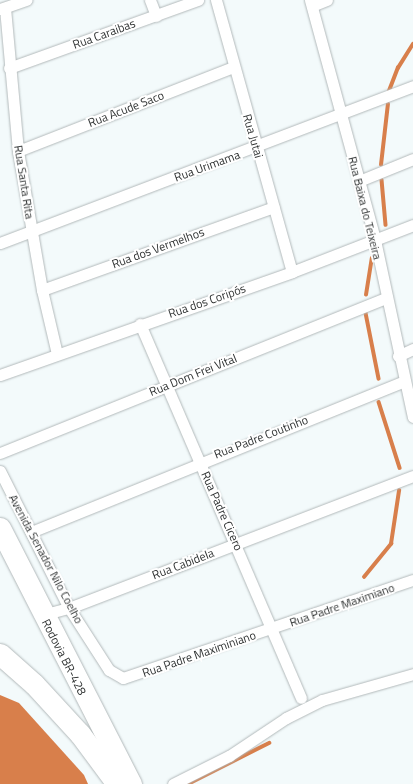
<!DOCTYPE html>
<html>
<head>
<meta charset="utf-8">
<style>
	body { margin:0 }
	#map { position:relative; width:413px; height:784px; overflow:hidden; background:#f3fafb; font-family:"Titillium Web",sans-serif }
	div>[style] { position:absolute }
	.water>* { inset:0; background:#d87f4b }
	.stream>* { height:3.5px; margin:-1.75px; padding:0 1.75px; transform-origin:1.75px; border-radius:1.75px; background:#d87f4b }
	.roads { filter:drop-shadow(0 0 1px #b2b9ba) drop-shadow(0 0 1px #b2b9ba) }
	.street>* { height:11px; margin:-5.5px; padding:0 5.5px; transform-origin:5.5px; border-radius:5.5px; background:#fff }
	.highway>* { height:21px; margin:-10.5px; padding:0 10.5px; transform-origin:10.5px; border-radius:10.5px; background:#fff }
	span { translate:-50% -50%; white-space:nowrap; text-align:center; line-height:1.15; -webkit-text-stroke:4px #fff; paint-order:stroke }
	.street-label { font-size:12px; color:#2f3232 }
</style>
</head>
<body>
<div id="map">
	<div class="water">
		<div style="clip-path:polygon(0 695px,19px 703px,84px 775px,88px 784px,0 784px)"></div>
	</div>
	<div class="stream">
		<div style="left:389px;top:91px;width:25px;rotate:-69deg"></div>
		<div style="left:398px;top:68px;width:28px;rotate:-58deg"></div>
		<div style="left:381px;top:165px;width:61px;rotate:-83.5deg"></div>
		<div style="left:382px;top:180px;width:45px;rotate:84.9deg"></div>
		<div style="left:366px;top:295px;width:37px;rotate:-81deg"></div>
		<div style="left:365px;top:308px;width:72px;rotate:78.8deg"></div>
		<div style="left:379px;top:402px;width:69px;rotate:72.3deg"></div>
		<div style="left:364px;top:577px;width:43px;rotate:-50.7deg"></div>
		<div style="left:391px;top:544px;width:54px;rotate:-81.4deg"></div>
		<div style="left:188px;top:784px;width:91px;rotate:-26.8deg"></div>
	</div>
	<div class="roads">
		<div class="street">
			<div style="left:150px;top:0;width:17px;rotate:69deg"></div>
			<div style="left:216px;top:0;width:282px;rotate:74.4deg"></div>
			<div style="left:310px;top:0;width:249px;rotate:74.8deg"></div>
			<div style="left:375px;top:240px;width:181px;rotate:77.9deg"></div>
			<div style="left:312px;top:6px;width:16px;rotate:-22deg"></div>
			<div style="left:5px;top:8px;width:144px;rotate:84.8deg"></div>
			<div style="left:18px;top:151px;width:141px;rotate:80.2deg"></div>
			<div style="left:42px;top:290px;width:66px;rotate:76.8deg"></div>
			<div style="left:0;top:9px;width:28px;rotate:-19deg"></div>
			<div style="left:9px;top:68px;width:201px;rotate:-19.8deg"></div>
			<div style="left:18px;top:151px;width:232px;rotate:-21.3deg"></div>
			<div style="left:359px;top:181px;width:58px;rotate:-22.2deg"></div>
			<div style="left:0;top:243px;width:442px;rotate:-20.8deg"></div>
			<div style="left:42px;top:290px;width:246px;rotate:-19.7deg"></div>
			<div style="left:140px;top:324px;width:407px;rotate:66.7deg"></div>
			<div style="left:398px;top:356px;width:17px;rotate:-25deg"></div>
			<div style="left:0;top:375px;width:310px;rotate:-19.4deg"></div>
			<div style="left:292px;top:272px;width:130px;rotate:-21.2deg"></div>
			<div style="left:0;top:453px;width:416px;rotate:-21.9deg"></div>
			<div style="left:0;top:471px;width:153px;rotate:63.3deg"></div>
			<div style="left:69px;top:608px;width:74px;rotate:57.2deg"></div>
			<div style="left:109px;top:670px;width:16px;rotate:30deg"></div>
			<div style="left:123px;top:678px;width:306px;rotate:-18.7deg"></div>
			<div style="left:31px;top:532px;width:402px;rotate:-22deg"></div>
			<div style="left:42px;top:615px;width:28px;rotate:-15deg"></div>
			<div style="left:69px;top:608px;width:368px;rotate:-21deg"></div>
			<div style="left:173px;top:784px;width:63px;rotate:-26.6deg"></div>
			<div style="left:229px;top:756px;width:69px;rotate:-33.7deg"></div>
			<div style="left:286px;top:718px;width:40px;rotate:-26.6deg"></div>
			<div style="left:322px;top:700px;width:95px;rotate:-15.9deg"></div>
		</div>
		<div class="highway">
			<div style="left:0;top:528px;width:288px;rotate:62.9deg"></div>
			<div style="left:0;top:654px;width:45px;rotate:41.4deg"></div>
			<div style="left:34px;top:684px;width:68px;rotate:47.4deg"></div>
			<div style="left:80px;top:734px;width:62px;rotate:53.5deg"></div>
		</div>
	</div>
	<div class="street-label">
		<span style="left:104px;top:34px;rotate:-20deg">Rua Caraibas</span>
		<span style="left:126px;top:109px;rotate:-21deg">Rua Acude Saco</span>
		<span style="left:253px;top:136px;rotate:74deg">Rua Jutai</span>
		<span style="left:207px;top:166px;rotate:-20deg">Rua Urimama</span>
		<span style="left:24px;top:182px;rotate:81deg">Rua Santa Rita</span>
		<span style="left:365px;top:208px;rotate:76deg">Rua Baixa do Teixeira</span>
		<span style="left:158px;top:248px;rotate:-20deg">Rua dos Vermelhos</span>
		<span style="left:207px;top:301px;rotate:-19deg">Rua dos Coripós</span>
		<span style="left:193px;top:375px;rotate:-22deg">Rua Dom Frei Vital</span>
		<span style="left:261px;top:437px;rotate:-21deg">Rua Padre Coutinho</span>
		<span style="left:222px;top:511px;rotate:66deg">Rua Padre Cicero</span>
		<span style="left:46px;top:559px;rotate:62deg">Avenida Senador Nilo Coelho</span>
		<span style="left:183px;top:564px;rotate:-21deg">Rua Cabidela</span>
		<span style="left:342px;top:605px;rotate:-19deg">Rua Padre Maximiano</span>
		<span style="left:199px;top:654px;rotate:-19deg">Rua Padre Maximiniano</span>
		<span style="left:64px;top:657px;rotate:63deg">Rodovia BR-428</span>
	</div>
</div>
</body>
</html>
